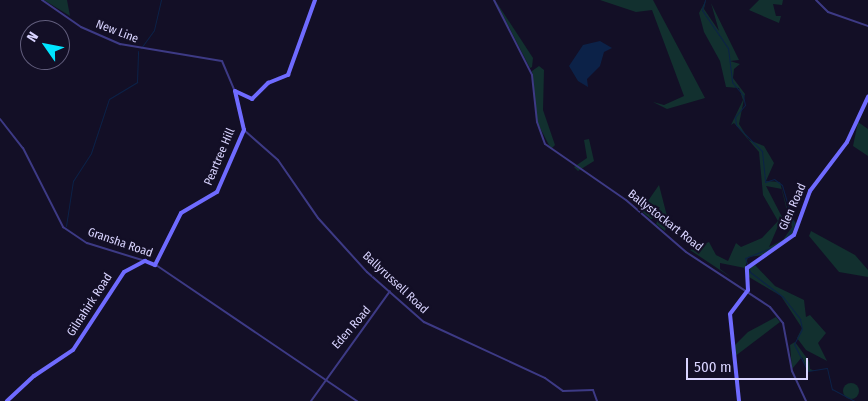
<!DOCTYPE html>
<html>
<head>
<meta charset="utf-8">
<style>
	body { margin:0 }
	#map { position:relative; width:868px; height:401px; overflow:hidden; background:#130f26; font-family:"Fira Sans Condensed",sans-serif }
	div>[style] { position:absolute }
	.green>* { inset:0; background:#12302f }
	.round { border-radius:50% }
	.water>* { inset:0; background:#0c2248 }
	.stream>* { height:1px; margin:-0.5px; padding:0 0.5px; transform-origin:0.5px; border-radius:0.5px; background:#0c2248 }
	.street>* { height:2px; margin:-1px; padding:0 1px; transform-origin:1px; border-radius:1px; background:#3d3a85 }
	.secondary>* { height:4px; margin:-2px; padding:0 2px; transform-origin:2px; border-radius:2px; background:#6f6bff }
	span { translate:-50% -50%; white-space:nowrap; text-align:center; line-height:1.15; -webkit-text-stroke:4.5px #130f26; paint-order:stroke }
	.street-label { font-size:12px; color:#d9d4ff }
	.north { position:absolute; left:20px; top:20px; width:50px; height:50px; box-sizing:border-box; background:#130f26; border:1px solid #625e7d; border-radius:50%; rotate:303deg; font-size:14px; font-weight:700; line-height:20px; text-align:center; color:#d9d4ff }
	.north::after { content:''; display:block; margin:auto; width:18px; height:22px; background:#00e5ff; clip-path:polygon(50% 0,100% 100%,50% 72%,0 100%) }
	.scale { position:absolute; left:686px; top:358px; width:122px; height:22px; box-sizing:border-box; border:2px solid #d9d4ff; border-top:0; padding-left:6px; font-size:15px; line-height:18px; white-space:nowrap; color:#d9d4ff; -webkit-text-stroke:4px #130f26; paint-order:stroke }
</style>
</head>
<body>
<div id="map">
	<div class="green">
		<div style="clip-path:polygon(44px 0,67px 0,70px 16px)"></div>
		<div style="clip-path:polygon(495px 0,533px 58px,532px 67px,530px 68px)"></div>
		<div style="clip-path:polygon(600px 0,653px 0,705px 98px,667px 109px,653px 102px,664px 105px,684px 96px,652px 10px,636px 12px)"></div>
		<div style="clip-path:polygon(evenodd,706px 0,704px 9px,719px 31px,711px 3px,739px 60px,730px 61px,740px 64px,734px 69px,733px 78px,745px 94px,739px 124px,749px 140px,764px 146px,774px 163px,766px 181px,780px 182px,786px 207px,796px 224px,792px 234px,764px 255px,748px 257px,745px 268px,720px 263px,720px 269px,732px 278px,675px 240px,690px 250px,709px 242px,716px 255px,728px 261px,736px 243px,741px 247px,762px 238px,778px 221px,763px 195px,759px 152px,734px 123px,731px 125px,743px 100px,739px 88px,726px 87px,720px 61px,704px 32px,699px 13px,706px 0,766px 186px,782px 189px,792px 227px,783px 240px,769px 247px,782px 217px,766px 186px)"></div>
		<div style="clip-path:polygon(759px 0,783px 0,782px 5px,773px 4px,776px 16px,781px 16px,779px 23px,749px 10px)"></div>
		<div style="clip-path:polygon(539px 66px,544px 70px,543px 110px,555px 145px,551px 149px,537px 122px,532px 71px)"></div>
		<div style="clip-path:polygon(858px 122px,868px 129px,868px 156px,853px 146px)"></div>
		<div style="clip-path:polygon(589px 139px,594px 161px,578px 171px,574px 167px,587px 158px,584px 140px)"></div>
		<div style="clip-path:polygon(659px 185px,668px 220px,665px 231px,656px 224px,660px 215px,651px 219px,641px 211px)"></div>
		<div style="clip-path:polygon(811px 231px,855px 255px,868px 270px,868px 277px,839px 272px,809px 236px)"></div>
		<div style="clip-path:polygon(755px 265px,775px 286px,804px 300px,806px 317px,810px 315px,826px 333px,818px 343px,827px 361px,806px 350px,797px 338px,802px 328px,781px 296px,749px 277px,749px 268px)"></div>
		<div style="clip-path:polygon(776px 317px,780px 322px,734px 357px,735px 345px,748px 332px)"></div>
		<div style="clip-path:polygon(795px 342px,809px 361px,810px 369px,815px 371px,808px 371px,802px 357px,792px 369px,790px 345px)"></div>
		<div class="round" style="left:843px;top:383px;width:16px;height:16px"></div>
	</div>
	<div class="water">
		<div style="clip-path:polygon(600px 41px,612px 48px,604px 52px,600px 66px,587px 79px,588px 87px,578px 81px,569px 66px,583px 45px)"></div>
	</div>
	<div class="stream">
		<div style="left:705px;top:0;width:10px;rotate:107deg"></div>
		<div style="left:702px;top:10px;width:46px;rotate:55.6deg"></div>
		<div style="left:728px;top:48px;width:34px;rotate:83deg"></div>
		<div style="left:732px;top:82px;width:17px;rotate:50deg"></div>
		<div style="left:743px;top:95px;width:10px;rotate:79deg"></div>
		<div style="left:745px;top:105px;width:16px;rotate:130deg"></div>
		<div style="left:735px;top:117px;width:8px;rotate:83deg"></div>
		<div style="left:736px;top:125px;width:37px;rotate:45deg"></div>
		<div style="left:762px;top:151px;width:31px;rotate:84deg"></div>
		<div style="left:765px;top:182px;width:9px;rotate:-18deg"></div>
		<div style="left:774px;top:179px;width:10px;rotate:37deg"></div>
		<div style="left:782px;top:185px;width:43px;rotate:73.7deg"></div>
		<div style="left:794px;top:226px;width:14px;rotate:124deg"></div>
		<div style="left:141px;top:48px;width:22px;rotate:-54deg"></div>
		<div style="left:154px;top:30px;width:31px;rotate:-77deg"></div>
		<div style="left:66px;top:226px;width:46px;rotate:-81.2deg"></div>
		<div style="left:73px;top:181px;width:33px;rotate:-57deg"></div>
		<div style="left:91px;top:153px;width:57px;rotate:-71.6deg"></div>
		<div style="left:109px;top:99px;width:33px;rotate:-31deg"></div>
		<div style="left:137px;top:82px;width:31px;rotate:-88deg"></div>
		<div style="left:775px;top:246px;width:32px;rotate:158deg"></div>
		<div style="left:745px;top:258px;width:15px;rotate:70deg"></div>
		<div style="left:750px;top:272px;width:41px;rotate:37.1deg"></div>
		<div style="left:783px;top:297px;width:28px;rotate:52deg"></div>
		<div style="left:800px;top:319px;width:10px;rotate:79deg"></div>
		<div style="left:802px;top:329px;width:17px;rotate:118deg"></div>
		<div style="left:794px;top:344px;width:30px;rotate:63deg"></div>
		<div style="left:808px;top:371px;width:19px;rotate:-9deg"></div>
		<div style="left:827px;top:368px;width:22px;rotate:77deg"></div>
		<div style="left:832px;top:389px;width:26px;rotate:28deg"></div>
	</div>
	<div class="street">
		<div style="left:42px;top:0;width:47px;rotate:34.7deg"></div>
		<div style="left:81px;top:27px;width:43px;rotate:23.6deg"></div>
		<div style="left:120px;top:44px;width:103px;rotate:9.5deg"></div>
		<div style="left:222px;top:61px;width:33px;rotate:67deg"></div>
		<div style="left:494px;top:0;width:84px;rotate:63.1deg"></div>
		<div style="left:532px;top:75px;width:47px;rotate:83.9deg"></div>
		<div style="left:537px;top:122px;width:23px;rotate:70deg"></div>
		<div style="left:545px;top:144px;width:98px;rotate:34.7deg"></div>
		<div style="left:626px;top:200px;width:79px;rotate:40.9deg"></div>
		<div style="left:686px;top:252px;width:100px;rotate:33.2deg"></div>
		<div style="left:770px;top:307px;width:21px;rotate:51deg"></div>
		<div style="left:783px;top:323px;width:49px;rotate:79.4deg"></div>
		<div style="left:792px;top:371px;width:33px;rotate:65deg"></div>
		<div style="left:816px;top:0;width:17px;rotate:45deg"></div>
		<div style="left:828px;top:12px;width:42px;rotate:19.3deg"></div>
		<div style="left:0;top:119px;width:37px;rotate:52deg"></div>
		<div style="left:23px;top:148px;width:89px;rotate:63.1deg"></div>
		<div style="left:63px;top:227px;width:29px;rotate:34deg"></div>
		<div style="left:87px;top:243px;width:61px;rotate:17.2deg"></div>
		<div style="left:244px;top:130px;width:45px;rotate:41.4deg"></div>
		<div style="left:278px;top:160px;width:70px;rotate:55.4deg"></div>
		<div style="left:318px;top:218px;width:73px;rotate:47.8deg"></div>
		<div style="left:367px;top:272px;width:76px;rotate:41.3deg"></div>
		<div style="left:424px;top:322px;width:133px;rotate:24.8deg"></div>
		<div style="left:545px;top:378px;width:22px;rotate:36deg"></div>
		<div style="left:563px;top:391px;width:30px;rotate:-2deg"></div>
		<div style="left:593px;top:390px;width:12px;rotate:70deg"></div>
		<div style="left:156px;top:265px;width:243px;rotate:34.1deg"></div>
		<div style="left:311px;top:401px;width:135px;rotate:-54.3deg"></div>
	</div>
	<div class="secondary">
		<div style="left:235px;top:91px;width:19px;rotate:25deg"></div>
		<div style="left:252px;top:99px;width:23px;rotate:-45deg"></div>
		<div style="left:268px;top:83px;width:22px;rotate:-22deg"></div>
		<div style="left:288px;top:75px;width:80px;rotate:-70.2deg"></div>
		<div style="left:7px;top:401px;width:37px;rotate:-43deg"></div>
		<div style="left:34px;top:376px;width:47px;rotate:-33.7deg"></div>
		<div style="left:73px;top:350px;width:93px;rotate:-56.8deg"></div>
		<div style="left:124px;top:272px;width:24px;rotate:-28deg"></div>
		<div style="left:145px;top:261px;width:11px;rotate:22deg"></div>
		<div style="left:155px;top:265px;width:58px;rotate:-63.4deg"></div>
		<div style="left:181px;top:213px;width:42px;rotate:-30.3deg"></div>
		<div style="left:217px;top:192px;width:68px;rotate:-66.5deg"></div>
		<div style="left:244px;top:130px;width:40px;rotate:-103deg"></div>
		<div style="left:739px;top:401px;width:87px;rotate:-95.9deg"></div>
		<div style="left:730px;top:314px;width:30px;rotate:-53deg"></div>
		<div style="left:748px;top:290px;width:22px;rotate:-93deg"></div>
		<div style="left:747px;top:268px;width:57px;rotate:-35.1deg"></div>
		<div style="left:794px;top:235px;width:47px;rotate:-70deg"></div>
		<div style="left:810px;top:191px;width:61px;rotate:-52.9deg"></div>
		<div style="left:847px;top:142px;width:50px;rotate:-65deg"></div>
	</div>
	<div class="street-label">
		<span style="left:117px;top:32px;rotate:21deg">New Line</span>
		<span style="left:220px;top:157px;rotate:-67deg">Peartree Hill</span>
		<span style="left:793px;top:207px;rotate:-66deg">Glen Road</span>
		<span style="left:665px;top:221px;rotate:38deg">Ballystockart Road</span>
		<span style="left:120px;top:243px;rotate:19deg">Gransha Road</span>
		<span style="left:395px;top:283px;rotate:43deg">Ballyrussell Road</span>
		<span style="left:90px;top:305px;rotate:-57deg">Gilnahirk Road</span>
		<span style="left:352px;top:328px;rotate:-49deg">Eden Road</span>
	</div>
	<div class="north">N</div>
	<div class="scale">500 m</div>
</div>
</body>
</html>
